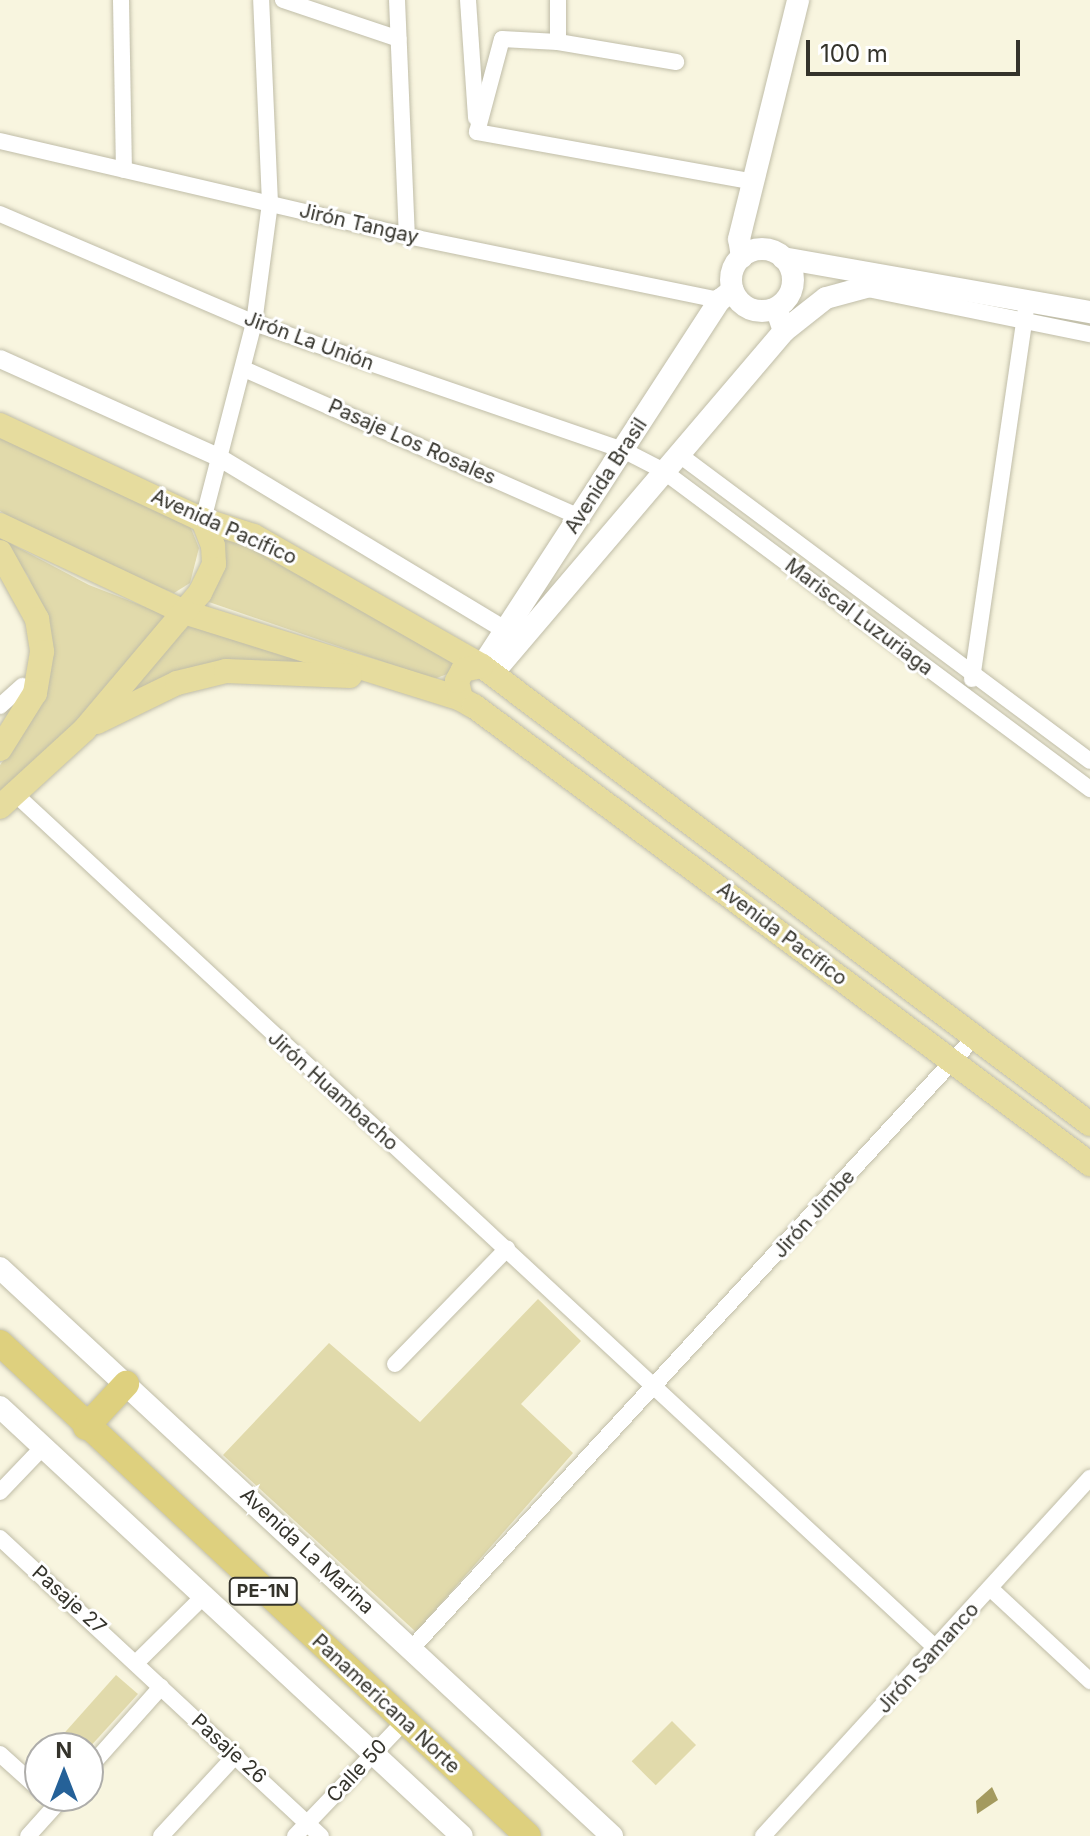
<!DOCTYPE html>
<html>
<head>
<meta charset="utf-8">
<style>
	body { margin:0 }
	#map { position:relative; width:1090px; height:1836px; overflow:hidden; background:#f8f5df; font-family:Inter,sans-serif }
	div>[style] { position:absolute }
	.green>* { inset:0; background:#e1daab; transform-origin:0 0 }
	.water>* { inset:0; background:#a49a5e }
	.roads { filter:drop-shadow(0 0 2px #c0bda8) drop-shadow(0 0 2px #c0bda8) }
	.minor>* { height:16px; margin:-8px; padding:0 8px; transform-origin:8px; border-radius:8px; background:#fff }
	.tertiary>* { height:18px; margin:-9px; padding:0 9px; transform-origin:9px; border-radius:9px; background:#fff }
	.secondary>* { height:22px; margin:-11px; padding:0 11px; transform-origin:11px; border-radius:11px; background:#fff }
	.secondary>.ring { margin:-11px; padding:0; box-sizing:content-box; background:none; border:22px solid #fff; border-radius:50% }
	.primary>* { height:24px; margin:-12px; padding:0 12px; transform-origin:12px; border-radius:12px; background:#e6dc9e }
	.trunk>* { height:26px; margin:-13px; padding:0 13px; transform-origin:13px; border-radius:13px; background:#ded07e }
	span { translate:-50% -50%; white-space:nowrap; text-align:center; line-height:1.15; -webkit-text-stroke:6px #fff; paint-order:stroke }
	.shield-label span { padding:2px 6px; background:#fff; border:2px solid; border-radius:6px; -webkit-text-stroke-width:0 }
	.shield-label { font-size:18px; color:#34332b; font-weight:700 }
	.street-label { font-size:20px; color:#34332b }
	.north { position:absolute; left:24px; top:1732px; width:80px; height:80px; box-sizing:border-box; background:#fff; border:2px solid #aeadaa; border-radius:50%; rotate:0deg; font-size:22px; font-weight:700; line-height:32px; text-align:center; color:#34332b }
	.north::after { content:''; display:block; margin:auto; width:28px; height:36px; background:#256198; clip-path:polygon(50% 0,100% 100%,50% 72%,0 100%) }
	.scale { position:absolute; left:806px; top:40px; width:214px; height:36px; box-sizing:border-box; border:4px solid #34332b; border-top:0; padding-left:10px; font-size:24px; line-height:28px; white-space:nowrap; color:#34332b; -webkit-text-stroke:6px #fff; paint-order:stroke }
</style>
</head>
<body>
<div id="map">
	<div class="green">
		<div style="clip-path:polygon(0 435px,190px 526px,199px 548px,190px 583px,174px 593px,71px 552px,0 511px)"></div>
		<div style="clip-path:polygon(218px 525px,453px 660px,450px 673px,434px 679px,203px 600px)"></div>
		<div style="clip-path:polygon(0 538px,89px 585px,174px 618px,0 803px,0 765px,16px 744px,47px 622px,28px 576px)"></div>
		<div style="clip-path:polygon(187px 621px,311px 664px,247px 661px,109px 710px)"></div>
		<div style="clip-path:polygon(538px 1299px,581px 1341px,521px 1404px,573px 1453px,416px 1632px,223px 1455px,329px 1343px,420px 1422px)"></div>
		<div style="clip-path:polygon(116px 1675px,138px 1694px,88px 1749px,51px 1748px)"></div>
		<div style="left:672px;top:1721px;width:34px;height:57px;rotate:45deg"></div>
	</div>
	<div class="water">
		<div style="clip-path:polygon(992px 1787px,998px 1800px,977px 1814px,976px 1801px)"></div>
	</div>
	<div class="roads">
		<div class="minor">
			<div style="left:121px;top:0;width:170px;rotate:89deg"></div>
			<div style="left:283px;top:0;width:122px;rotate:18.6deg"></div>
			<div style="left:397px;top:0;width:236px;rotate:87.6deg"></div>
			<div style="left:468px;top:0;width:118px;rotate:86.1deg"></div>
			<div style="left:558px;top:0;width:42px;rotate:90deg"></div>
			<div style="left:477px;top:132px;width:282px;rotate:10.2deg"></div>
			<div style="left:477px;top:132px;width:96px;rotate:-75deg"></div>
			<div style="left:502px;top:39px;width:56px;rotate:3.1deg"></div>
			<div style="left:558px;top:42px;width:120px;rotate:9.6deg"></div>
			<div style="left:0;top:141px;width:418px;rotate:13.1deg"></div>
			<div style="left:407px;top:236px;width:319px;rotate:11.6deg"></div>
			<div style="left:0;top:214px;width:276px;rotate:23.2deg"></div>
			<div style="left:254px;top:323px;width:392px;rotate:19deg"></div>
			<div style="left:625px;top:451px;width:42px;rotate:27.2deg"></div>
			<div style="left:662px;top:470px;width:534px;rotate:36.7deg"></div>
			<div style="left:868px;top:289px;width:227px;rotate:11.5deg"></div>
			<div style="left:244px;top:369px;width:367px;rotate:23.8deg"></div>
			<div style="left:677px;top:453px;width:515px;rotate:36.71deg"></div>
			<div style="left:203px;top:520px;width:203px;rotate:-75.5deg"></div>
			<div style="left:254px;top:323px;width:121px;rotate:-82.4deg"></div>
			<div style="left:270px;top:203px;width:203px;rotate:-92.5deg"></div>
			<div style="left:972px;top:679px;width:382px;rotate:-81.7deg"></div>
			<div style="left:0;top:706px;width:30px;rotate:-42deg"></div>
			<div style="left:13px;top:792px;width:1260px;rotate:42.85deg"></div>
			<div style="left:395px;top:1364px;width:161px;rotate:-45.8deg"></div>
			<div style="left:0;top:1492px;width:62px;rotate:-46.3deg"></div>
			<div style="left:0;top:1538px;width:438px;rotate:42.9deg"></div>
			<div style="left:990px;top:1588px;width:137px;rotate:42.9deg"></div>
			<div style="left:412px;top:1648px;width:827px;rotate:-47.35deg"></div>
			<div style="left:138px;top:1661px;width:95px;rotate:-44.6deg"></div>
			<div style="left:0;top:1754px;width:54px;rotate:42deg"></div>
			<div style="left:88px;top:1769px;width:110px;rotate:-48.3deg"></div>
			<div style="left:28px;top:1836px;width:54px;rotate:-48deg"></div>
			<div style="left:161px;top:1836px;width:110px;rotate:-47.2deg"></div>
			<div style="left:295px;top:1836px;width:159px;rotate:-46.3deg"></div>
			<div style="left:763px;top:1836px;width:485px;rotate:-47.6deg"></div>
		</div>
		<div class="tertiary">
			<div style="left:0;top:359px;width:241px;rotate:24.2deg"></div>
			<div style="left:220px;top:458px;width:331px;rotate:31.1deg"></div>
		</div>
		<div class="secondary">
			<div class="ring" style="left:731px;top:249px;width:40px;height:40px"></div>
			<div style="left:742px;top:257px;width:18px;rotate:-99deg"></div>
			<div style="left:739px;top:239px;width:246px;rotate:-76.1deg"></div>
			<div style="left:783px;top:258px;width:312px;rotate:10deg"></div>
			<div style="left:784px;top:331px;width:53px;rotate:-38.2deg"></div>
			<div style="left:826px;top:298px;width:68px;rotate:-15.3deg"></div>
			<div style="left:482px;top:666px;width:437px;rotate:-57deg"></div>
			<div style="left:720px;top:300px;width:16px;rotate:-38deg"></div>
			<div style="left:493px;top:673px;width:449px;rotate:-49.6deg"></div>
			<div style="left:784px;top:331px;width:24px;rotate:-109deg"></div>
			<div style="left:0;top:1268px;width:835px;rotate:42.86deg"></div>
			<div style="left:0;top:1407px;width:630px;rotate:42.88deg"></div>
		</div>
		<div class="primary">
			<div style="left:0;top:425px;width:224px;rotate:25.1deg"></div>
			<div style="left:203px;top:520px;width:53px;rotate:17.4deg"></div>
			<div style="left:254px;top:536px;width:262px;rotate:29.7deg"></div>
			<div style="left:482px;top:666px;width:761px;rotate:36.99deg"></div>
			<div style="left:0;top:525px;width:204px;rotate:25.3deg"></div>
			<div style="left:184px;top:612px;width:290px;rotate:17.4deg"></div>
			<div style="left:0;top:552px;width:77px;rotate:61.1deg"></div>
			<div style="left:37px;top:619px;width:33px;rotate:81deg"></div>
			<div style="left:42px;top:652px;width:42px;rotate:99.7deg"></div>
			<div style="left:35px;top:693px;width:66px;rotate:122deg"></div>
			<div style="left:473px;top:706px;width:14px;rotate:-150deg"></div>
			<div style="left:461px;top:699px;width:18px;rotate:-103deg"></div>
			<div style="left:457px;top:681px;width:13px;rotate:-61deg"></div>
			<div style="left:463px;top:670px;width:19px;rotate:-12deg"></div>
			<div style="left:474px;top:706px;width:768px;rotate:36.63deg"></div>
			<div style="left:97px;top:722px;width:89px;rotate:-26deg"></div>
			<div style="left:177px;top:683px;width:50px;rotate:-13.8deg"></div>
			<div style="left:226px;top:671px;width:124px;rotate:2.3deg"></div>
			<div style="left:0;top:807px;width:115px;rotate:-42.5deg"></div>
			<div style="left:85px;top:729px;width:178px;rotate:-49.8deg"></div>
			<div style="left:200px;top:593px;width:32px;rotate:-64deg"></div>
			<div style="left:214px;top:564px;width:18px;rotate:-93deg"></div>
			<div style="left:213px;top:546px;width:28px;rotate:-111deg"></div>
		</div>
		<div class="trunk">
			<div style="left:0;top:1343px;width:722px;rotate:43.04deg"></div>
			<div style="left:86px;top:1427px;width:59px;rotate:-47.1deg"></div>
		</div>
	</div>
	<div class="shield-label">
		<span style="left:263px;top:1591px">PE-1N</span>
	</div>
	<div class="street-label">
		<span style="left:359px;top:224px;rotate:13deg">Jirón Tangay</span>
		<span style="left:309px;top:341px;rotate:20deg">Jirón La Unión</span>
		<span style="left:412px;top:442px;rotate:24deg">Pasaje Los Rosales</span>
		<span style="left:606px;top:476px;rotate:-57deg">Avenida Brasil</span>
		<span style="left:224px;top:527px;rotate:24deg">Avenida Pacífico</span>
		<span style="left:859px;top:617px;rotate:37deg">Mariscal Luzuriaga</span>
		<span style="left:782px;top:934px;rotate:37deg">Avenida Pacífico</span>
		<span style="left:333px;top:1091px;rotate:42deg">Jirón Huambacho</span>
		<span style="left:814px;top:1214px;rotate:-48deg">Jirón Jimbe</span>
		<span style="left:307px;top:1551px;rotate:43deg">Avenida La Marina</span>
		<span style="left:69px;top:1600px;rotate:42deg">Pasaje 27</span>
		<span style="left:928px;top:1658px;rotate:-48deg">Jirón Samanco</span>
		<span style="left:386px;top:1704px;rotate:43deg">Panamericana Norte</span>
		<span style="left:229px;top:1749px;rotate:42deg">Pasaje 26</span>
		<span style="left:357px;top:1771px;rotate:-47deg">Calle 50</span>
	</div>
	<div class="north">N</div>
	<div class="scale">100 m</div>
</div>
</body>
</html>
